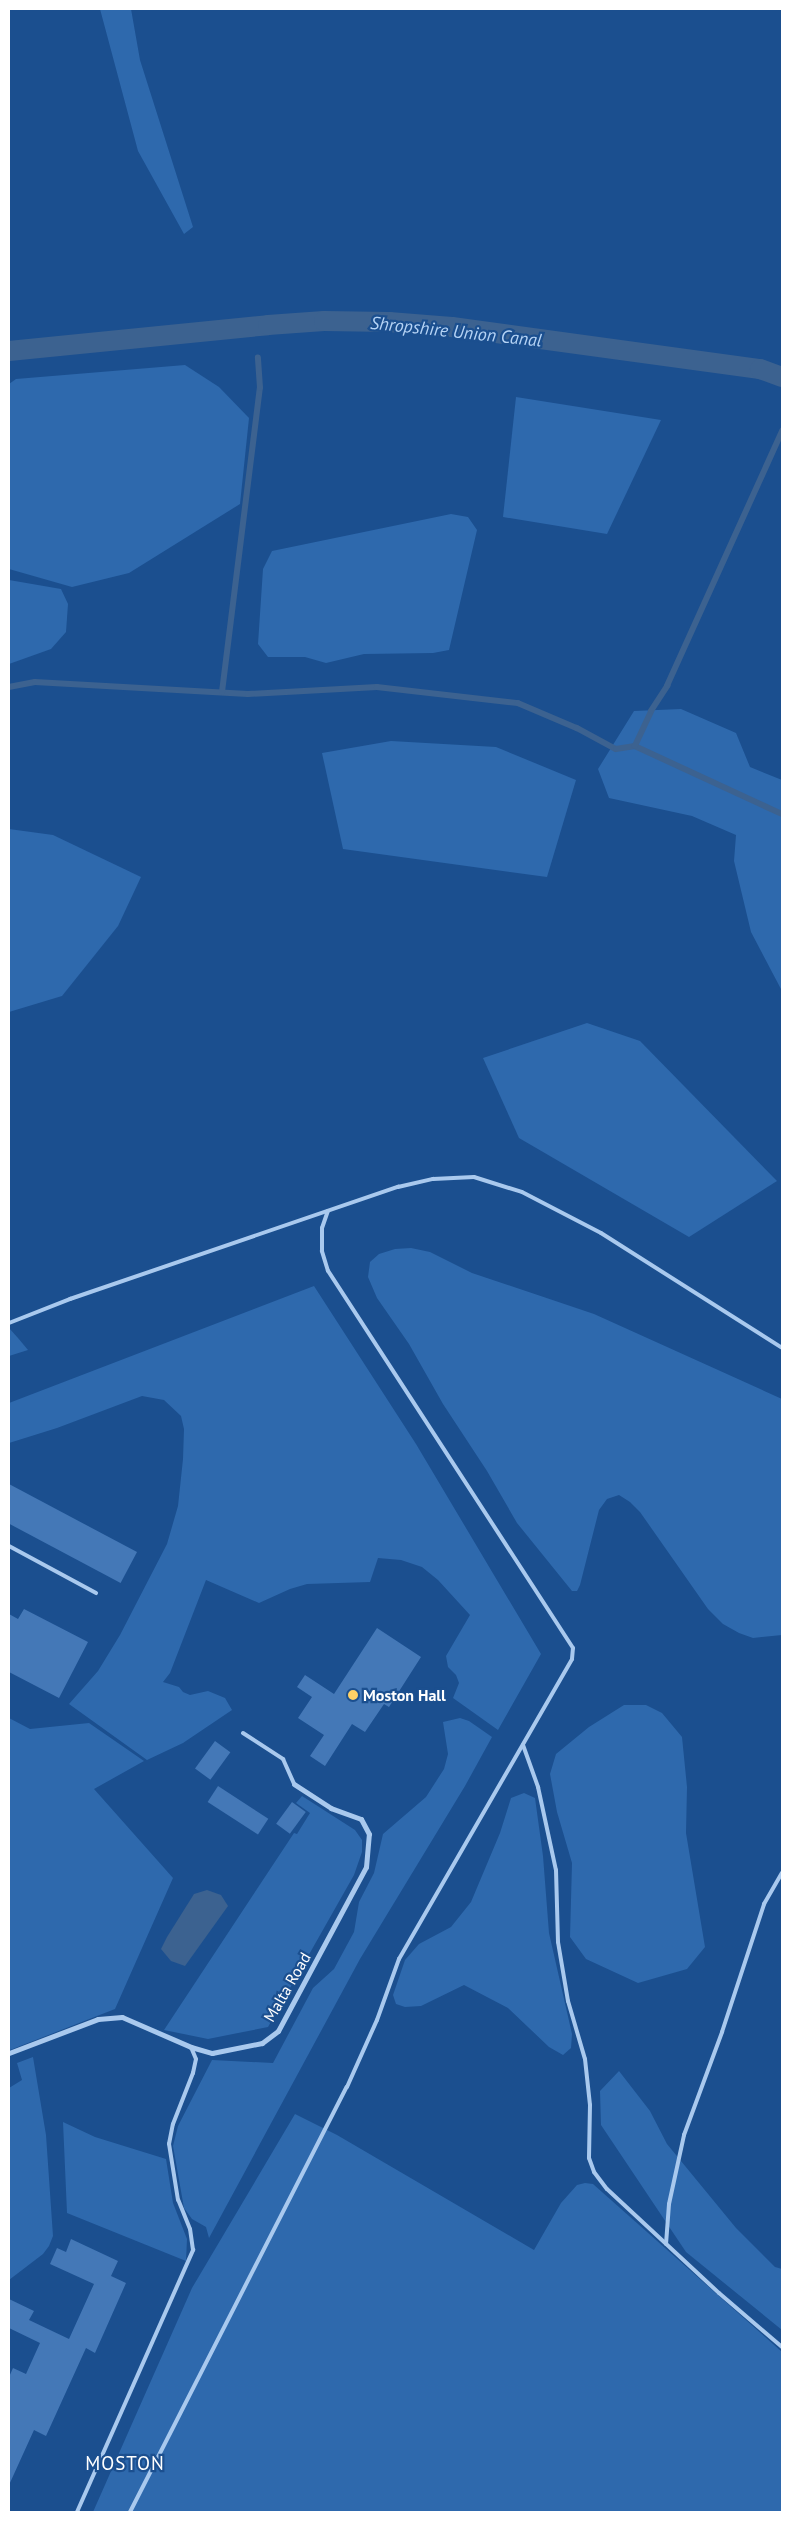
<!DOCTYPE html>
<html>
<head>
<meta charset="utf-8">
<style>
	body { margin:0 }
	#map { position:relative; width:791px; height:2521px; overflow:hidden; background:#1b4f8f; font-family:"PT Sans",sans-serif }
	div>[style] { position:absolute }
	.green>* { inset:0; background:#2e69ad }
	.water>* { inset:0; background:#3c6290 }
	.stream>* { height:5.5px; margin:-2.75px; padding:0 2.75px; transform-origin:2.75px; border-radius:2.75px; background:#3c6290 }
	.canal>* { height:20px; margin:-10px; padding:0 10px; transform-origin:10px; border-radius:10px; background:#3c6290 }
	.building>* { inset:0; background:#4478b7; transform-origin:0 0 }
	.service>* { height:4px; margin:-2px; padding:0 2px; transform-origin:2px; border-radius:2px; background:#a9c9ee }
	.minor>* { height:5px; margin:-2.5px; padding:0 2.5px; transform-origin:2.5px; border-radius:2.5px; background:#a9c9ee }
	.dots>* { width:14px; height:14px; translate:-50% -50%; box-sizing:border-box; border:2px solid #1b4f8f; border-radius:50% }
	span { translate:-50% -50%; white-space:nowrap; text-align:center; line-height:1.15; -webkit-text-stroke:4.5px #1b4f8f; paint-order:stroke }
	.poi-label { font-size:16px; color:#fff; font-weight:700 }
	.left { translate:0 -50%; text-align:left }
	.street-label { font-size:16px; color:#fff }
	.water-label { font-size:18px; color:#b5d3f5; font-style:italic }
	.quarter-label { font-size:19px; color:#fff; letter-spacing:1px }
	.frame { position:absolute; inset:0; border:10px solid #fff; pointer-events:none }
</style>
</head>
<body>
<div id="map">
	<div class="green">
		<div style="clip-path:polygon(100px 9px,131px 9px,140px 60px,193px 227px,184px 234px,138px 151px)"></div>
		<div style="clip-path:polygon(185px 365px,219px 387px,249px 418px,240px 504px,129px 573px,72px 587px,9px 569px,9px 384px,16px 379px)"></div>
		<div style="clip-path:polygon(516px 397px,661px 420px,607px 534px,503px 517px)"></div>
		<div style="clip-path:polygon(451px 514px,468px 517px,477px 530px,449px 650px,433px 653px,364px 654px,326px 663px,305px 657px,268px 657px,258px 644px,263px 569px,272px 551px)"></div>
		<div style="clip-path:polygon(9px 580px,61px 589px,68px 604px,66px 632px,51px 649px,9px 664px)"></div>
		<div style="clip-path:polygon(681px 709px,736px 733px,750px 767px,782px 780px,782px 991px,751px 932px,734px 861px,736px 835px,692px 816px,609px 798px,598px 769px,634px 711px)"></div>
		<div style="clip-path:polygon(391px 741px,496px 747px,576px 780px,547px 877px,343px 849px,322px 753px)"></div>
		<div style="clip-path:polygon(9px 829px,53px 835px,141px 877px,118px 926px,62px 996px,9px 1012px)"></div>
		<div style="clip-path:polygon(587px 1023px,640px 1041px,777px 1181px,689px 1237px,519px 1138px,483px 1058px)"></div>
		<div style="clip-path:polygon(411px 1248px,430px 1252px,472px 1273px,594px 1314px,782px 1399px,782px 1635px,753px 1638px,739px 1633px,723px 1624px,708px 1609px,640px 1512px,630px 1502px,619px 1495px,607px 1499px,599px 1510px,580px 1585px,577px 1591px,572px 1591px,517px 1523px,487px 1471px,443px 1404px,409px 1344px,377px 1298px,368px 1277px,370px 1262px,379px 1254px,395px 1249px)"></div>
		<div style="clip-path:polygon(314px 1286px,416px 1444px,541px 1654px,498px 1730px,453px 1698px,459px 1683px,456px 1675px,448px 1667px,446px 1656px,470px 1615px,438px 1580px,422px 1567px,401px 1560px,378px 1558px,370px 1582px,307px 1584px,290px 1589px,259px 1603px,206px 1580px,170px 1673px,163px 1682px,179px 1687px,183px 1692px,190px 1695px,208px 1691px,225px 1698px,232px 1710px,183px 1743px,147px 1760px,69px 1704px,98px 1671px,120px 1635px,167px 1544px,178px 1506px,183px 1459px,184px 1429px,181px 1416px,164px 1400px,142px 1396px,57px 1428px,9px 1443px,9px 1403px)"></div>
		<div style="clip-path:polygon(9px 1328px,18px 1338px,28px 1350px,9px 1356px)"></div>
		<div style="clip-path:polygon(624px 1705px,646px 1705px,662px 1713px,682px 1737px,687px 1787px,686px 1833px,705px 1947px,687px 1969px,638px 1983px,586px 1959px,570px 1937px,572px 1863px,557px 1812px,550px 1774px,556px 1754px,589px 1727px)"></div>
		<div style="clip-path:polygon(9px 1718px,30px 1729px,89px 1723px,144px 1761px,94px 1789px,173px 1878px,115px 2009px,10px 2050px)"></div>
		<div style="clip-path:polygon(460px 1718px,469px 1721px,492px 1737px,465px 1786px,360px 1959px,209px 2238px,206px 2227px,192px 2219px,184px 2208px,173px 2146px,178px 2126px,212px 2060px,273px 2063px,313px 1988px,334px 1969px,354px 1932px,359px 1902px,374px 1873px,383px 1834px,426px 1797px,444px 1769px,448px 1754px,443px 1722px)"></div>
		<div style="clip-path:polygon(524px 1793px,535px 1798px,543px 1856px,549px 1933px,572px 2034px,571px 2048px,563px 2055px,549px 2047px,508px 2008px,464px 1985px,421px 2006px,405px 2007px,396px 2004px,393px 1995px,405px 1960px,419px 1944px,451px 1927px,471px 1902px,500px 1833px,511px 1798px)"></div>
		<div style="clip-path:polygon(302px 1796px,355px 1830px,362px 1840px,362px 1852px,354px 1875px,268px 2027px,208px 2039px,164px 2030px,294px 1833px,297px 1834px,310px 1813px,296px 1803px)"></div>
		<div style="clip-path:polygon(33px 2057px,46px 2135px,53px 2236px,49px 2246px,43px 2254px,9px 2280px,9px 2088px,22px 2080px,17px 2063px)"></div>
		<div style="clip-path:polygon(619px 2071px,650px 2111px,667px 2144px,736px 2228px,775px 2267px,782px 2269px,782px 2330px,686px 2252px,601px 2125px,600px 2091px)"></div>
		<div style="clip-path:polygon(295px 2114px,337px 2135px,534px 2250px,561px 2203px,577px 2185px,585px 2183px,593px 2184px,782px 2352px,782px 2512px,93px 2512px,192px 2288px)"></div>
		<div style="clip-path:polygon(63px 2122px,95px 2137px,166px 2159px,173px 2203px,187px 2239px,186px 2261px,67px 2213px)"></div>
	</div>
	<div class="water">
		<div style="clip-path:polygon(207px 1890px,221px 1895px,228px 1906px,185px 1966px,171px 1961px,161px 1949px,167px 1937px,194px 1894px)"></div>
	</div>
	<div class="stream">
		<div style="left:9px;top:687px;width:26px;rotate:-11deg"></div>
		<div style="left:35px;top:682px;width:213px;rotate:3.2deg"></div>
		<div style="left:248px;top:694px;width:129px;rotate:-3.1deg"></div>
		<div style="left:377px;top:687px;width:142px;rotate:6.5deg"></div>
		<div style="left:518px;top:703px;width:64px;rotate:23deg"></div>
		<div style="left:577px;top:728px;width:44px;rotate:28.3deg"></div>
		<div style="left:616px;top:749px;width:19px;rotate:-9deg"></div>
		<div style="left:635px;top:746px;width:162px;rotate:24.8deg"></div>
		<div style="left:222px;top:692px;width:306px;rotate:-82.9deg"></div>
		<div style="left:260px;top:388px;width:30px;rotate:-94deg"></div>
		<div style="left:635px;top:746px;width:38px;rotate:-65deg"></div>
		<div style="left:651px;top:711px;width:30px;rotate:-57deg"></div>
		<div style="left:667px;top:686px;width:280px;rotate:-65.7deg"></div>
	</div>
	<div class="canal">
		<div style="left:9px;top:351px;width:260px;rotate:-5.7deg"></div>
		<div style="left:268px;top:325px;width:56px;rotate:-4.1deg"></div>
		<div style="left:324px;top:321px;width:65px;rotate:0.9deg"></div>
		<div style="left:389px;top:322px;width:63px;rotate:4.5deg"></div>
		<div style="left:452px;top:327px;width:311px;rotate:7.8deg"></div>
		<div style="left:760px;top:369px;width:23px;rotate:20deg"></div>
	</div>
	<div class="building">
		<div style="left:9px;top:1484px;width:145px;height:35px;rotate:28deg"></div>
		<div style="clip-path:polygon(24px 1609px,88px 1642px,59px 1698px,9px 1672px,9px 1614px,18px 1619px)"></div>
		<div style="clip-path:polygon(377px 1628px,421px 1657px,389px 1707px,384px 1704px,365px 1732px,352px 1724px,325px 1766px,310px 1756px,324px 1735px,298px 1718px,312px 1697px,297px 1687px,305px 1675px,334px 1694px)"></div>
		<div style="left:215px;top:1741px;width:19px;height:34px;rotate:36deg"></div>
		<div style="left:218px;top:1786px;width:60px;height:19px;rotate:33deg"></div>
		<div style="left:292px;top:1802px;width:17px;height:27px;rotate:36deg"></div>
		<div style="clip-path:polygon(71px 2239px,118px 2261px,111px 2276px,126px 2283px,95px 2353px,86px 2348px,46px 2436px,34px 2430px,9px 2485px,9px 2377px,13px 2368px,26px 2374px,40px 2343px,9px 2328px,9px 2299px,34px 2311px,29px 2320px,69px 2339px,94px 2284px,50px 2264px,57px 2248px,66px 2252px)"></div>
	</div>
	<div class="service">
		<div style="left:9px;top:1323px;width:66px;rotate:-21.5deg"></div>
		<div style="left:70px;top:1299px;width:347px;rotate:-18.9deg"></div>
		<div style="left:398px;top:1187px;width:36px;rotate:-13deg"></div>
		<div style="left:433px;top:1179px;width:41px;rotate:-2.8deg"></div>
		<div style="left:474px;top:1177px;width:50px;rotate:17.4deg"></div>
		<div style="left:522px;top:1192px;width:89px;rotate:27.4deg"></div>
		<div style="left:601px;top:1233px;width:214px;rotate:32.4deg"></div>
		<div style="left:9px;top:1546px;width:99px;rotate:28.4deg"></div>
		<div style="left:243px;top:1733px;width:48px;rotate:33deg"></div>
		<div style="left:283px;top:1759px;width:27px;rotate:66deg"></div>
		<div style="left:523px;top:1745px;width:45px;rotate:70.3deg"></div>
		<div style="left:538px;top:1787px;width:85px;rotate:77.8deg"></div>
		<div style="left:556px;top:1870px;width:72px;rotate:88.4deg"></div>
		<div style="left:558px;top:1942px;width:60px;rotate:80.4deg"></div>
		<div style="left:568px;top:2001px;width:60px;rotate:73.7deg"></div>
		<div style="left:585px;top:2059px;width:46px;rotate:83.8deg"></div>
		<div style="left:590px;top:2105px;width:53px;rotate:91.1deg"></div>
		<div style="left:589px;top:2158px;width:15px;rotate:70deg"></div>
		<div style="left:594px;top:2172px;width:21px;rotate:53deg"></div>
		<div style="left:607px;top:2189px;width:153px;rotate:42.9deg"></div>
		<div style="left:719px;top:2293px;width:83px;rotate:40.6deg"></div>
		<div style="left:666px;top:2244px;width:40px;rotate:-85.7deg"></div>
		<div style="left:669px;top:2204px;width:71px;rotate:-77.7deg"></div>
		<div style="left:684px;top:2135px;width:110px;rotate:-69.7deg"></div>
		<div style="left:722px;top:2032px;width:135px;rotate:-71.8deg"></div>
		<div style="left:764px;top:1904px;width:36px;rotate:-60deg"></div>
		<div style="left:77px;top:2512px;width:287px;rotate:-66.1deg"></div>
		<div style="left:193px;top:2250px;width:21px;rotate:-98deg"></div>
		<div style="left:190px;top:2229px;width:31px;rotate:-112deg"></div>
		<div style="left:178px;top:2200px;width:57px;rotate:-99.1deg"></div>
		<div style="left:169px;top:2144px;width:20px;rotate:-79deg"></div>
		<div style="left:173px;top:2124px;width:55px;rotate:-68.6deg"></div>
		<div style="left:193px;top:2073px;width:14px;rotate:-78deg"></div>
		<div style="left:196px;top:2059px;width:13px;rotate:-113deg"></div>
		<div style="left:130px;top:2512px;width:477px;rotate:-63deg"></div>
		<div style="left:347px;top:2087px;width:73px;rotate:-65.9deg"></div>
		<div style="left:377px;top:2020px;width:65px;rotate:-70.2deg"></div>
		<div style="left:399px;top:1959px;width:346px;rotate:-60deg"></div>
		<div style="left:572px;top:1659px;width:11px;rotate:-85deg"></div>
		<div style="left:573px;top:1648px;width:450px;rotate:-123deg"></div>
		<div style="left:328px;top:1271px;width:21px;rotate:-107deg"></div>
		<div style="left:322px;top:1251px;width:23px;rotate:-90deg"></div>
		<div style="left:322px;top:1228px;width:18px;rotate:-71deg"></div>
	</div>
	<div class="minor">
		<div style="left:9px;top:2053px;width:95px;rotate:-20.9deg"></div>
		<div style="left:98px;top:2019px;width:24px;rotate:-5deg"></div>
		<div style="left:122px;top:2017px;width:75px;rotate:23.5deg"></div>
		<div style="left:191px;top:2047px;width:22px;rotate:16deg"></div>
		<div style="left:212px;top:2053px;width:51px;rotate:-11.3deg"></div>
		<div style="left:262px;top:2043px;width:20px;rotate:-37deg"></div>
		<div style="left:278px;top:2031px;width:186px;rotate:-61.8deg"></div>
		<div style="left:366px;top:1867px;width:33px;rotate:-85deg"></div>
		<div style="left:369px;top:1834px;width:17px;rotate:-118deg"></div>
		<div style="left:361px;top:1819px;width:32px;rotate:-160deg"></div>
		<div style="left:331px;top:1808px;width:44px;rotate:-147deg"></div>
	</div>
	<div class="dots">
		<div style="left:353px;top:1695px;background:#ffd166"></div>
	</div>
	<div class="poi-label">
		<span class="left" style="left:363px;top:1695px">Moston Hall</span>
	</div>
	<div class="street-label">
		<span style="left:287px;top:1987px;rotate:-60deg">Malta Road</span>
	</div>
	<div class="water-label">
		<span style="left:456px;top:332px;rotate:6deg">Shropshire Union Canal</span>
	</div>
	<div class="quarter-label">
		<span style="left:125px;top:2464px">MOSTON</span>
	</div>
	<div class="frame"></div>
</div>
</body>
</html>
